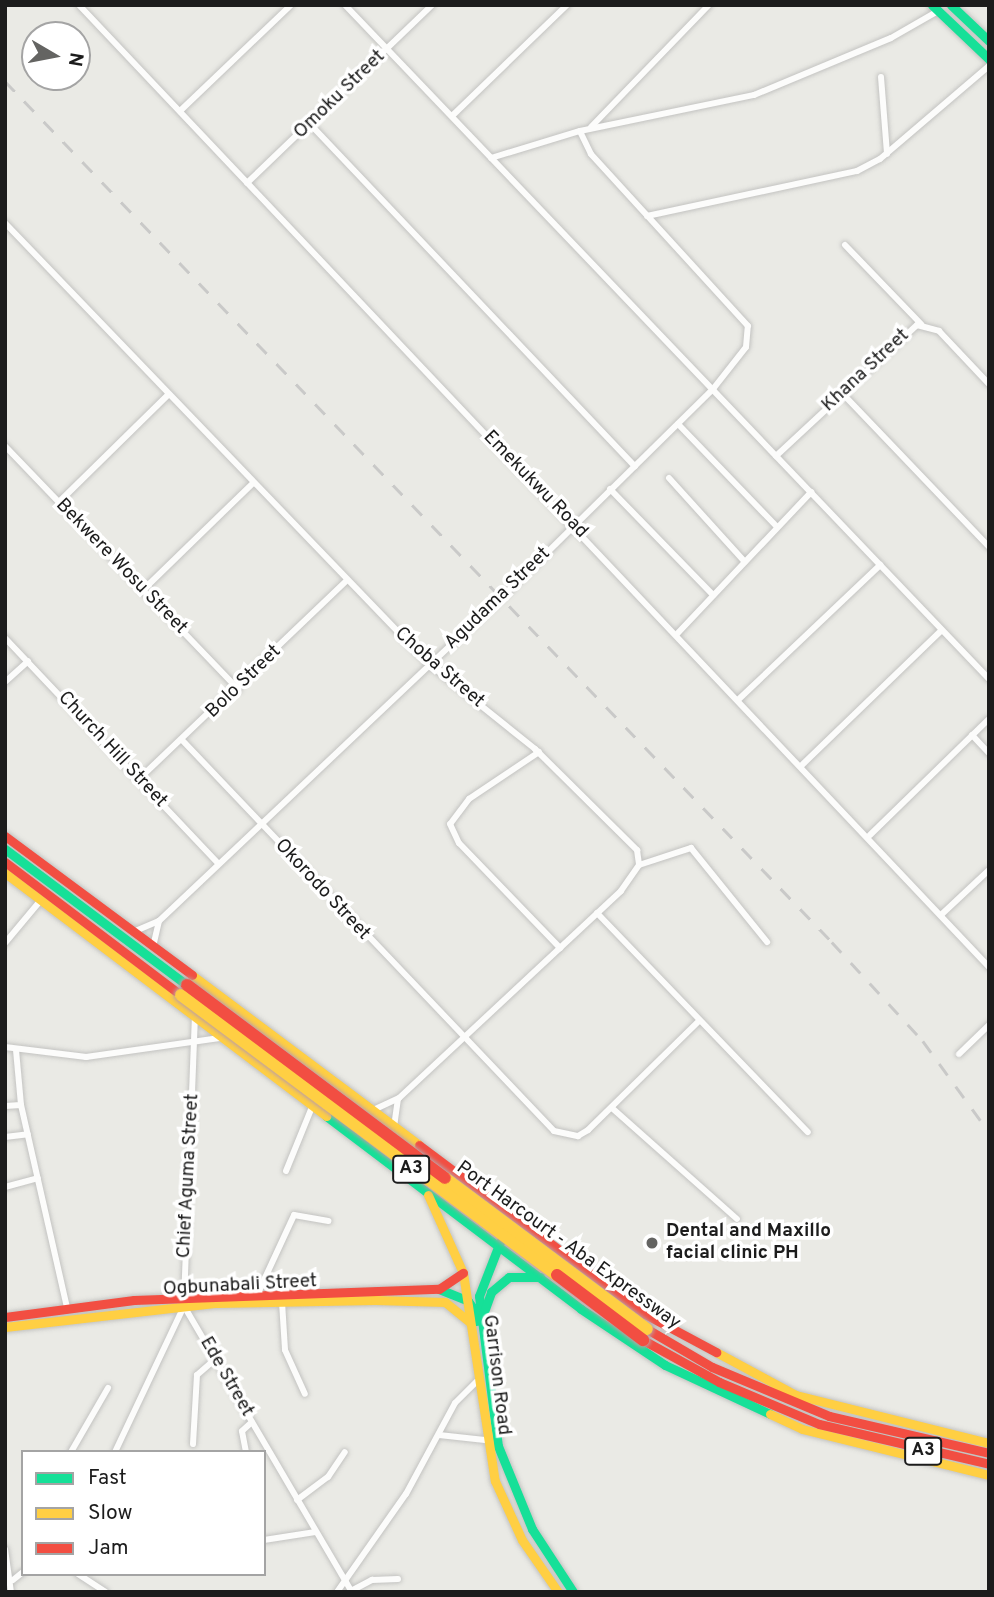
<!DOCTYPE html>
<html>
<head>
<meta charset="utf-8">
<style>
	body { margin:0 }
	#map { position:relative; width:994px; height:1597px; overflow:hidden; background:#eaeae5; font-family:Overpass,sans-serif }
	div>[style] { position:absolute }
	.roads { filter:drop-shadow(0 0 2px #c3c3c1) drop-shadow(0 0 2px #c3c3c1) }
	.street>* { height:6px; margin:-3px; padding:0 3px; transform-origin:3px; border-radius:3px; background:#fcfcfb }
	.fast>* { height:9px; margin:-4.5px; padding:0 4.5px; transform-origin:4.5px; border-radius:4.5px; background:#16e098 }
	.slow>* { height:9px; margin:-4.5px; padding:0 4.5px; transform-origin:4.5px; border-radius:4.5px; background:#ffcf43 }
	.jam>* { height:9px; margin:-4.5px; padding:0 4.5px; transform-origin:4.5px; border-radius:4.5px; background:#f24e42 }
	.rail>* { height:2.5px; margin-top:-1.25px; transform-origin:0; background:repeating-linear-gradient(90deg,#c9c9c8 0 14px,transparent 0 28px) }
	.bridges { filter:drop-shadow(0 0 2px #bd9fa3) drop-shadow(0 0 2px #bd9fa3) }
	.slow-bridge>* { height:12px; margin:-6px; padding:0 6px; transform-origin:6px; border-radius:6px; background:#ffcf43 }
	.jam-bridge>* { height:12px; margin:-6px; padding:0 6px; transform-origin:6px; border-radius:6px; background:#f24e42 }
	.dots>* { width:19px; height:19px; translate:-50% -50%; box-sizing:border-box; border:4px solid #fff; border-radius:50% }
	span { translate:-50% -50%; white-space:nowrap; text-align:center; line-height:1.15; -webkit-text-stroke:7px #fff; paint-order:stroke }
	.shield-label span { padding:2px 5px; background:#fff; border:2px solid; border-radius:5px; -webkit-text-stroke-width:0 }
	.shield-label { font-size:18px; color:#1c1c1c; font-weight:700 }
	.street-label { font-size:19px; color:#1c1c1c }
	.poi-label { font-size:19px; color:#1c1c1c; font-weight:700 }
	.left { translate:0 -50%; text-align:left }
	.frame { position:absolute; inset:0; border:7px solid #1c1c1c; pointer-events:none }
	.legend { position:absolute; left:21px; top:1450px; width:245px; height:126px; box-sizing:border-box; background:#fff; border:2px solid #a4a4a4; margin:0; padding:9px 12px; list-style:none; font-size:21px; color:#1c1c1c }
	.legend li { display:flex; align-items:center; gap:14px; height:35px }
	.legend b { width:35px; border:2px solid #a4a4a4 }
	.north { position:absolute; left:21px; top:21px; width:70px; height:70px; box-sizing:border-box; background:#fff; border:2px solid #a4a4a4; border-radius:50%; rotate:100deg; font-size:19px; font-weight:700; line-height:28px; text-align:center; color:#1c1c1c }
	.north::after { content:''; display:block; margin:auto; width:24px; height:32px; background:#646462; clip-path:polygon(50% 0,100% 100%,50% 72%,0 100%) }
</style>
</head>
<body>
<div id="map">
	<div class="roads">
		<div class="street">
			<div style="left:79px;top:5px;width:1324px;rotate:46.59deg"></div>
			<div style="left:345px;top:5px;width:932px;rotate:46.3deg"></div>
			<div style="left:881px;top:77px;width:77px;rotate:85.5deg"></div>
			<div style="left:180px;top:111px;width:153px;rotate:-43.7deg"></div>
			<div style="left:452px;top:116px;width:160px;rotate:-44deg"></div>
			<div style="left:310px;top:124px;width:472px;rotate:46.5deg"></div>
			<div style="left:591px;top:127px;width:170px;rotate:-46deg"></div>
			<div style="left:491px;top:158px;width:93px;rotate:-16.9deg"></div>
			<div style="left:580px;top:131px;width:178px;rotate:-11.7deg"></div>
			<div style="left:754px;top:95px;width:148px;rotate:-22.6deg"></div>
			<div style="left:891px;top:38px;width:54px;rotate:-29.9deg"></div>
			<div style="left:247px;top:183px;width:257px;rotate:-43.9deg"></div>
			<div style="left:647px;top:216px;width:215px;rotate:-12.1deg"></div>
			<div style="left:857px;top:171px;width:26px;rotate:-28deg"></div>
			<div style="left:880px;top:159px;width:143px;rotate:-40.5deg"></div>
			<div style="left:5px;top:223px;width:612px;rotate:46.13deg"></div>
			<div style="left:429px;top:664px;width:136px;rotate:38.7deg"></div>
			<div style="left:535px;top:749px;width:144px;rotate:44.7deg"></div>
			<div style="left:637px;top:850px;width:15px;rotate:82deg"></div>
			<div style="left:639px;top:865px;width:32px;rotate:125deg"></div>
			<div style="left:621px;top:891px;width:304px;rotate:137deg"></div>
			<div style="left:399px;top:1098px;width:29px;rotate:155deg"></div>
			<div style="left:845px;top:245px;width:110px;rotate:46.1deg"></div>
			<div style="left:842px;top:393px;width:213px;rotate:46.3deg"></div>
			<div style="left:678px;top:424px;width:143px;rotate:46.1deg"></div>
			<div style="left:5px;top:446px;width:337px;rotate:46.2deg"></div>
			<div style="left:776px;top:456px;width:192px;rotate:-42.9deg"></div>
			<div style="left:917px;top:325px;width:23px;rotate:15deg"></div>
			<div style="left:939px;top:331px;width:73px;rotate:46.7deg"></div>
			<div style="left:669px;top:478px;width:113px;rotate:47.9deg"></div>
			<div style="left:610px;top:489px;width:148px;rotate:45.8deg"></div>
			<div style="left:59px;top:502px;width:153px;rotate:-44.5deg"></div>
			<div style="left:143px;top:590px;width:152px;rotate:-44.2deg"></div>
			<div style="left:676px;top:635px;width:197px;rotate:-46.6deg"></div>
			<div style="left:5px;top:638px;width:310px;rotate:46.6deg"></div>
			<div style="left:5px;top:682px;width:31px;rotate:-42deg"></div>
			<div style="left:739px;top:699px;width:195px;rotate:-43.5deg"></div>
			<div style="left:972px;top:735px;width:25px;rotate:47deg"></div>
			<div style="left:183px;top:741px;width:538px;rotate:46.43deg"></div>
			<div style="left:554px;top:1131px;width:25px;rotate:12deg"></div>
			<div style="left:578px;top:1136px;width:12px;rotate:-31deg"></div>
			<div style="left:588px;top:1130px;width:156px;rotate:-44.5deg"></div>
			<div style="left:539px;top:752px;width:84px;rotate:146.1deg"></div>
			<div style="left:469px;top:799px;width:31px;rotate:127deg"></div>
			<div style="left:450px;top:824px;width:21px;rotate:65deg"></div>
			<div style="left:459px;top:843px;width:146px;rotate:46.1deg"></div>
			<div style="left:802px;top:765px;width:194px;rotate:-44deg"></div>
			<div style="left:139px;top:779px;width:286px;rotate:-43.7deg"></div>
			<div style="left:870px;top:835px;width:166px;rotate:-44.3deg"></div>
			<div style="left:639px;top:865px;width:55px;rotate:-18.1deg"></div>
			<div style="left:691px;top:848px;width:121px;rotate:51deg"></div>
			<div style="left:597px;top:913px;width:304px;rotate:46.1deg"></div>
			<div style="left:942px;top:914px;width:64px;rotate:-43.1deg"></div>
			<div style="left:133px;top:932px;width:28px;rotate:-23deg"></div>
			<div style="left:159px;top:921px;width:468px;rotate:-43.4deg"></div>
			<div style="left:499px;top:600px;width:301px;rotate:-44.6deg"></div>
			<div style="left:713px;top:389px;width:53px;rotate:-51.8deg"></div>
			<div style="left:746px;top:347px;width:21px;rotate:-85deg"></div>
			<div style="left:748px;top:326px;width:233px;rotate:-132.4deg"></div>
			<div style="left:591px;top:154px;width:25px;rotate:-116deg"></div>
			<div style="left:5px;top:943px;width:56px;rotate:-50.1deg"></div>
			<div style="left:153px;top:947px;width:27px;rotate:-77deg"></div>
			<div style="left:5px;top:1047px;width:82px;rotate:7deg"></div>
			<div style="left:86px;top:1057px;width:135px;rotate:-8.1deg"></div>
			<div style="left:16px;top:1050px;width:55px;rotate:84.8deg"></div>
			<div style="left:21px;top:1105px;width:208px;rotate:77.2deg"></div>
			<div style="left:959px;top:1054px;width:42px;rotate:-44deg"></div>
			<div style="left:5px;top:1106px;width:16px;rotate:-4deg"></div>
			<div style="left:612px;top:1108px;width:167px;rotate:41.6deg"></div>
			<div style="left:394px;top:1127px;width:27px;rotate:-82deg"></div>
			<div style="left:5px;top:1137px;width:23px;rotate:-7deg"></div>
			<div style="left:286px;top:1171px;width:69px;rotate:-67.9deg"></div>
			<div style="left:5px;top:1187px;width:34px;rotate:-15deg"></div>
			<div style="left:258px;top:1293px;width:86px;rotate:-65.2deg"></div>
			<div style="left:294px;top:1215px;width:35px;rotate:10deg"></div>
			<div style="left:184px;top:1301px;width:282px;rotate:-87.8deg"></div>
			<div style="left:282px;top:1302px;width:48px;rotate:86.4deg"></div>
			<div style="left:285px;top:1350px;width:48px;rotate:65.6deg"></div>
			<div style="left:184px;top:1306px;width:332px;rotate:59.6deg"></div>
			<div style="left:439px;top:1435px;width:46px;rotate:6.2deg"></div>
			<div style="left:193px;top:1444px;width:69px;rotate:-86.7deg"></div>
			<div style="left:197px;top:1375px;width:21px;rotate:-41deg"></div>
			<div style="left:71px;top:1452px;width:74px;rotate:-60deg"></div>
			<div style="left:115px;top:1452px;width:161px;rotate:-64.7deg"></div>
			<div style="left:246px;top:1452px;width:21px;rotate:-101deg"></div>
			<div style="left:242px;top:1431px;width:13px;rotate:-42deg"></div>
			<div style="left:297px;top:1500px;width:39px;rotate:-37deg"></div>
			<div style="left:328px;top:1477px;width:30px;rotate:-56deg"></div>
			<div style="left:264px;top:1540px;width:52px;rotate:-8.9deg"></div>
			<div style="left:5px;top:1549px;width:43px;rotate:82.1deg"></div>
			<div style="left:78px;top:1574px;width:33px;rotate:33deg"></div>
			<div style="left:13px;top:1580px;width:13px;rotate:-39deg"></div>
			<div style="left:351px;top:1591px;width:24px;rotate:-28deg"></div>
			<div style="left:372px;top:1580px;width:26px;rotate:-2deg"></div>
			<div style="left:337px;top:1592px;width:120px;rotate:-54.9deg"></div>
			<div style="left:406px;top:1494px;width:103px;rotate:-61.7deg"></div>
			<div style="left:455px;top:1403px;width:30px;rotate:-45deg"></div>
		</div>
		<div class="fast">
			<div style="left:932px;top:5px;width:79px;rotate:43.5deg"></div>
			<div style="left:951px;top:5px;width:52px;rotate:43.5deg"></div>
			<div style="left:5px;top:849px;width:227px;rotate:36.8deg"></div>
			<div style="left:326px;top:1116px;width:320px;rotate:37.1deg"></div>
			<div style="left:581px;top:1309px;width:101px;rotate:33.7deg"></div>
			<div style="left:665px;top:1365px;width:116px;rotate:25deg"></div>
			<div style="left:500px;top:1242px;width:58px;rotate:111.3deg"></div>
			<div style="left:479px;top:1296px;width:151px;rotate:82.8deg"></div>
			<div style="left:498px;top:1446px;width:90px;rotate:67.7deg"></div>
			<div style="left:532px;top:1529px;width:75px;rotate:56.9deg"></div>
			<div style="left:439px;top:1289px;width:31px;rotate:22deg"></div>
			<div style="left:468px;top:1301px;width:21px;rotate:55deg"></div>
			<div style="left:470px;top:1322px;width:11px;rotate:-10deg"></div>
			<div style="left:481px;top:1320px;width:30px;rotate:-70deg"></div>
			<div style="left:491px;top:1292px;width:23px;rotate:-40deg"></div>
			<div style="left:509px;top:1277px;width:31px"></div>
		</div>
		<div class="slow">
			<div style="left:5px;top:873px;width:403px;rotate:37.1deg"></div>
			<div style="left:192px;top:975px;width:284px;rotate:36.8deg"></div>
			<div style="left:428px;top:1195px;width:85px;rotate:65.8deg"></div>
			<div style="left:463px;top:1273px;width:210px;rotate:81.3deg"></div>
			<div style="left:495px;top:1481px;width:65px;rotate:65.4deg"></div>
			<div style="left:522px;top:1540px;width:63px;rotate:55.3deg"></div>
			<div style="left:5px;top:1327px;width:213px;rotate:-6.5deg"></div>
			<div style="left:217px;top:1303px;width:158px;rotate:-1.1deg"></div>
			<div style="left:375px;top:1300px;width:70px;rotate:1.6deg"></div>
			<div style="left:445px;top:1302px;width:32px;rotate:39deg"></div>
			<div style="left:716px;top:1352px;width:91px;rotate:28.3deg"></div>
			<div style="left:796px;top:1395px;width:199px;rotate:14deg"></div>
			<div style="left:770px;top:1414px;width:35px;rotate:25deg"></div>
			<div style="left:802px;top:1429px;width:193px;rotate:13.8deg"></div>
		</div>
		<div class="jam">
			<div style="left:5px;top:836px;width:233px;rotate:36.6deg"></div>
			<div style="left:5px;top:862px;width:221px;rotate:37.1deg"></div>
			<div style="left:419px;top:1145px;width:282px;rotate:36.8deg"></div>
			<div style="left:645px;top:1314px;width:81px;rotate:28.2deg"></div>
			<div style="left:5px;top:1317px;width:130px;rotate:-7.5deg"></div>
			<div style="left:134px;top:1300px;width:305px;rotate:-2.1deg"></div>
			<div style="left:439px;top:1289px;width:29px;rotate:-34deg"></div>
			<div style="left:647px;top:1329px;width:75px;rotate:30.3deg"></div>
			<div style="left:712px;top:1367px;width:127px;rotate:22.7deg"></div>
			<div style="left:829px;top:1416px;width:164px;rotate:13deg"></div>
			<div style="left:643px;top:1340px;width:87px;rotate:28.9deg"></div>
			<div style="left:719px;top:1382px;width:108px;rotate:22.8deg"></div>
			<div style="left:819px;top:1424px;width:175px;rotate:13.2deg"></div>
		</div>
	</div>
	<div class="rail">
		<div style="left:5px;top:81px;width:1194px;rotate:46.15deg"></div>
		<div style="left:832px;top:942px;width:134px;rotate:47.4deg"></div>
		<div style="left:923px;top:1041px;width:112px;rotate:54deg"></div>
	</div>
	<div class="bridges">
		<div class="slow-bridge">
			<div style="left:181px;top:995px;width:469px;rotate:36.7deg"></div>
			<div style="left:445px;top:1178px;width:252px;rotate:36.8deg"></div>
		</div>
		<div class="jam-bridge">
			<div style="left:187px;top:985px;width:322px;rotate:36.8deg"></div>
			<div style="left:557px;top:1275px;width:108px;rotate:37.1deg"></div>
		</div>
	</div>
	<div class="dots">
		<div style="left:652px;top:1243px;background:#646462"></div>
	</div>
	<div class="shield-label">
		<span style="left:411px;top:1169px">A3</span>
		<span style="left:923px;top:1451px">A3</span>
	</div>
	<div class="street-label">
		<span style="left:340px;top:95px;rotate:-44deg">Omoku Street</span>
		<span style="left:866px;top:371px;rotate:-43deg">Khana Street</span>
		<span style="left:535px;top:485px;rotate:46deg">Emekukwu Road</span>
		<span style="left:121px;top:567px;rotate:46deg">Bekwere Wosu Street</span>
		<span style="left:498px;top:599px;rotate:-44deg">Agudama Street</span>
		<span style="left:439px;top:668px;rotate:41deg">Choba Street</span>
		<span style="left:244px;top:682px;rotate:-44deg">Bolo Street</span>
		<span style="left:112px;top:750px;rotate:47deg">Church Hill Street</span>
		<span style="left:322px;top:890px;rotate:47deg">Okorodo Street</span>
		<span style="left:189px;top:1176px;rotate:-87deg">Chief Aguma Street</span>
		<span style="left:568px;top:1246px;rotate:36deg">Port Harcourt - Aba Expressway</span>
		<span style="left:240px;top:1286px;rotate:-3deg">Ogbunabali Street</span>
		<span style="left:496px;top:1375px;rotate:83deg">Garrison Road</span>
		<span style="left:226px;top:1377px;rotate:60deg">Ede Street</span>
	</div>
	<div class="poi-label">
		<span class="left" style="left:666px;top:1243px">Dental and Maxillo<br>facial clinic PH</span>
	</div>
	<div class="frame"></div>
	<ul class="legend">
	<li><b style="height:9px;background:#16e098"></b>Fast</li>
	<li><b style="height:9px;background:#ffcf43"></b>Slow</li>
	<li><b style="height:9px;background:#f24e42"></b>Jam</li>
	</ul>
	<div class="north">N</div>
</div>
</body>
</html>
